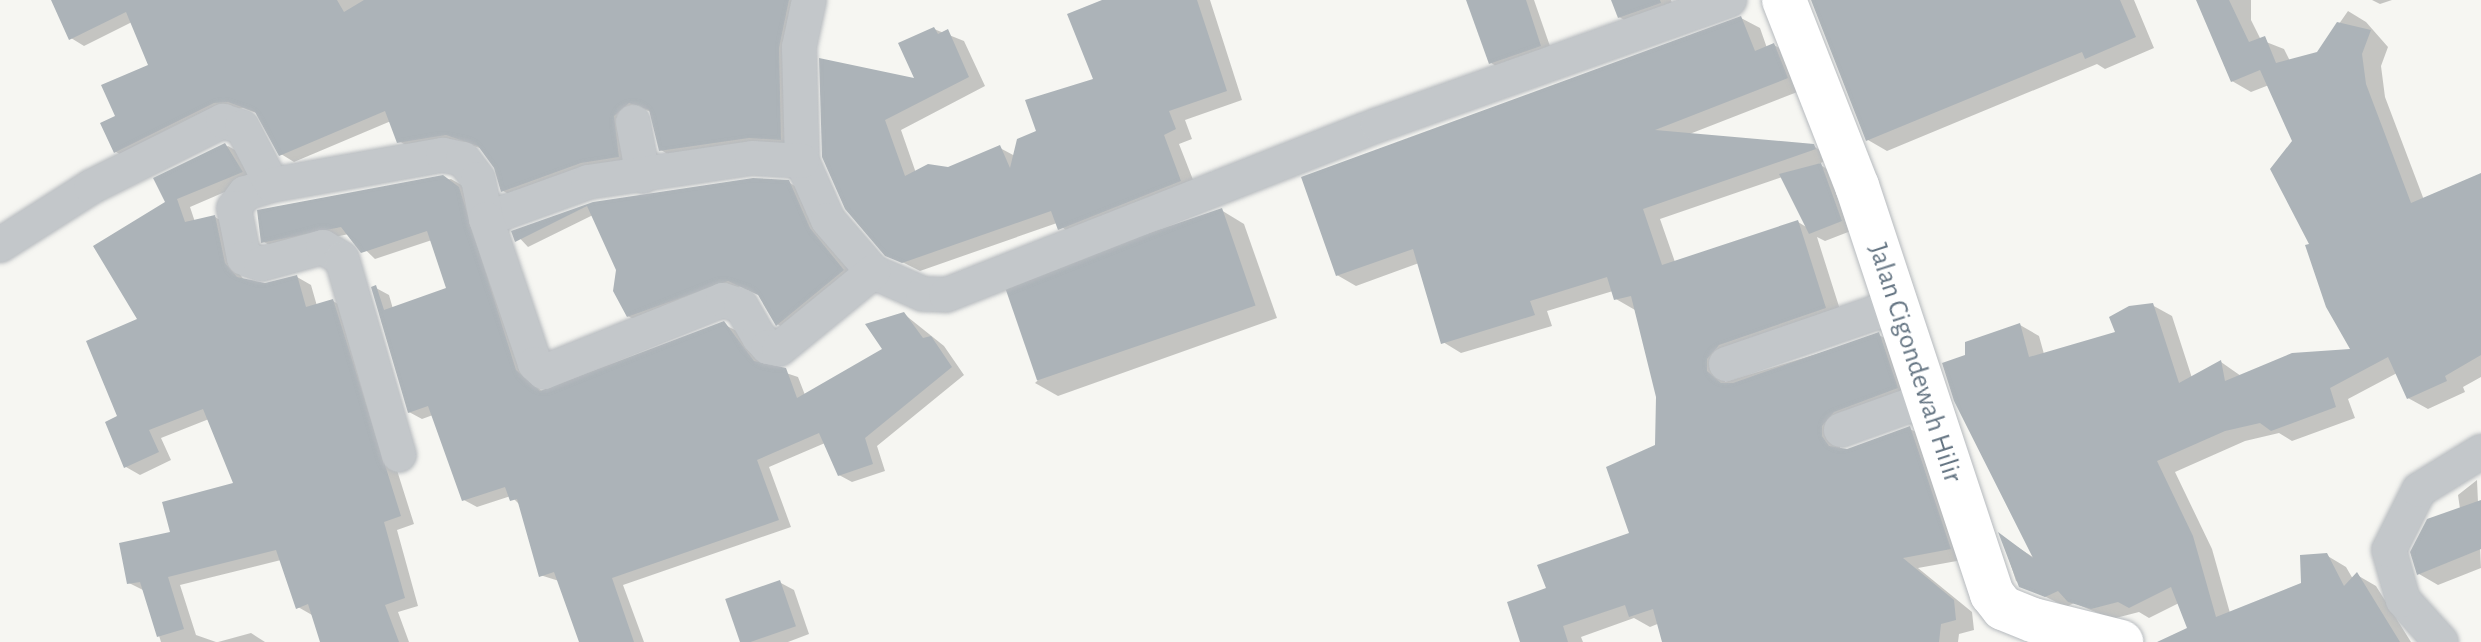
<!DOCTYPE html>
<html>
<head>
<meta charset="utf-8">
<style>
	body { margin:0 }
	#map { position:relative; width:2481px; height:642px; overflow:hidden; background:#f6f6f2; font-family:"Alegreya Sans",sans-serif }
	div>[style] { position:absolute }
	.shadow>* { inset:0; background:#0003 }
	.building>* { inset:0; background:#acb3b8; transform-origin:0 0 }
	.roads { filter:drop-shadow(0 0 2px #b6babe) drop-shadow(0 0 2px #b6babe) }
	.street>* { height:34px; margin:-17px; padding:0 17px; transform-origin:17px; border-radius:17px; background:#c3c7ca }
	.secondary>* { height:44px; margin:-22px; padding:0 22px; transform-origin:22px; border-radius:22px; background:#fff }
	span { translate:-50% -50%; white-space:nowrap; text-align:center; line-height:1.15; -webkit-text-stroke:8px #fff; paint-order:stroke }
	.street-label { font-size:28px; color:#657583 }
</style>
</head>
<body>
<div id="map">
	<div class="shadow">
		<div style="clip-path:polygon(53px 0,805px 0,794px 146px,674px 158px,661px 150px,651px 112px,643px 109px,626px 124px,631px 164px,516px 198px,503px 191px,496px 167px,483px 149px,461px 142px,412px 149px,399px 141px,391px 121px,294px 162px,281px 154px,259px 114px,243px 108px,228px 110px,129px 159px,116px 152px,117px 117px,151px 66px,132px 22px,84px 46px,71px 38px)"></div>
		<div style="clip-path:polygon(1107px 0,1210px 0,1242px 100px,1185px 120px,1192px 139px,1179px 144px,1197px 190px,1076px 238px,1057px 223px,920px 271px,886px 254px,824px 156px,917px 81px,934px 29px,964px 41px,985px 86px,901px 130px,916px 173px,948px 169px,1000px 148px,1015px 156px,1095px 81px)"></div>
		<div style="clip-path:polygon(1487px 0,1534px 0,1552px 52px,1503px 70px,1491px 63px)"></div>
		<div style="clip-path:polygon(1613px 0,1671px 0,1674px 11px,1634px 25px,1619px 17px)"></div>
		<div style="clip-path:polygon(1813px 0,2134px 0,2154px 48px,2105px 69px,2097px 64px,1887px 151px,1868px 140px)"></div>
		<div style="clip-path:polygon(2198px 0,2251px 0,2251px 20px,2261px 40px,2284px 49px,2290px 61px,2318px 54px,2348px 11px,2366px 22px,2388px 47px,2381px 66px,2385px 97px,2424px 200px,2481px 179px,2481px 377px,2463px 387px,2465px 392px,2428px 409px,2408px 398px,2397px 373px,2348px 399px,2355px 418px,2292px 441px,2279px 433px,2245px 441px,2175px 472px,2212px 549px,2230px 613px,2303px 584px,2326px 555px,2346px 567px,2353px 579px,2357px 575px,2376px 586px,2411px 642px,2194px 642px,2179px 603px,2149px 618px,2139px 612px,2112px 619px,2074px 603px,2066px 607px,2036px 592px,2016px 581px,2002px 537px,2036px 559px,1967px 356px,2020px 325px,2039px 336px,2044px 354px,2118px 334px,2152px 305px,2172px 316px,2192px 378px,2221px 362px,2241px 376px,2354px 351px,2312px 245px,2294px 141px,2269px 85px,2251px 92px,2232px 81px)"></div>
		<div style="clip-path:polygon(2372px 0,2392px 0,2380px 4px)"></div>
		<div style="clip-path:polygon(evenodd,1741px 18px,1760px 28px,1767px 48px,1774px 45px,1793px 56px,1805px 89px,1687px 135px,1813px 146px,1832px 157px,1819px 164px,1835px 174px,1856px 229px,1825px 241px,1817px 237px,1843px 319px,1730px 360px,1725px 382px,1879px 335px,1897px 345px,1915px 399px,1840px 437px,1840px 448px,1847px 451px,1910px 429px,1929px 439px,1968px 559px,1918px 568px,1972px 612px,1974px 630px,1959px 634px,1958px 642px,1666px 642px,1660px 623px,1650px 627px,1634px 618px,1581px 637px,1583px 642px,1522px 642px,1548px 590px,1631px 535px,1657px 446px,1658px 396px,1635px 310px,1616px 299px,1613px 291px,1547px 311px,1552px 326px,1461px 353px,1443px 342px,1419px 263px,1356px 286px,1337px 275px,1741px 18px,1782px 177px,1808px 228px,1798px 222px,1675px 262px,1660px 219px,1782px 177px)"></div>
		<div style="clip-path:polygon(228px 146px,242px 154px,255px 179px,190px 207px,195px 222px,215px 217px,228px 225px,238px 272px,245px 281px,265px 285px,297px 277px,311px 285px,317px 306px,333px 301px,346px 309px,414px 524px,397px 530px,418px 606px,398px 612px,409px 642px,322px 642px,312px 615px,298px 607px,281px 560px,180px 585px,196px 635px,216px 642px,161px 642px,145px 591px,129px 583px,172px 534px,236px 485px,209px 419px,161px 438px,171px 460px,140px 475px,126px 467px,120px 417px,168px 203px,156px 179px)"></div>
		<div style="clip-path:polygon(451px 179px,465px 187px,529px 380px,543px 392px,723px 324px,737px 331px,762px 365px,798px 377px,805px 395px,885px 350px,904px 314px,944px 346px,964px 375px,877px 446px,885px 471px,852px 482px,839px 475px,825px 443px,769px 467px,791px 527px,623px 585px,644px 642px,581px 642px,559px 581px,540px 575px,520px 505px,511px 496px,477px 507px,464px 500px,433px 415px,422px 419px,409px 412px,376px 288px,389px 295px,393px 309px,449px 289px,432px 240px,375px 259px,349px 234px,276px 249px,264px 242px,259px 212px)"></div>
		<div style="clip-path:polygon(788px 182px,800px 189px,855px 277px,789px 331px,777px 324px,760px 295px,741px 286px,640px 323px,628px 316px,618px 270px,593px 215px,528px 247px,514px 232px,593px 203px)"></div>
		<div style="clip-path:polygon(1221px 210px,1244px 224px,1277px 318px,1058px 396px,1035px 383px)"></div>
		<div style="clip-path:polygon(2477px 480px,2481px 568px,2438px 585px,2419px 574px,2460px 509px,2458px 495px)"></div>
		<div style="clip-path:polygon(779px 582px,794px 590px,809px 634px,788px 642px,742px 642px,727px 600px)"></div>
		<div style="clip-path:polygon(251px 633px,265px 642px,218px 642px)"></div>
	</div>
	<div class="building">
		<div style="clip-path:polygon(51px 0,337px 0,344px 12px,364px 0,789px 0,779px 48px,781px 140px,749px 138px,659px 151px,649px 110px,629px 103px,614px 116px,619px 157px,581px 163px,501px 192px,494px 168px,478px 146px,446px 135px,397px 143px,385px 111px,279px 156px,255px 112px,228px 102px,214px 103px,114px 153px,100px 123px,115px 116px,101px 85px,148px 65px,126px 12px,69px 40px)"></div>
		<div style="clip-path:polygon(1102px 0,1197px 0,1227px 91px,1169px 111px,1176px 129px,1164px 135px,1181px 181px,1058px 230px,1051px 211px,902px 263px,885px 256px,845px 209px,822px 157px,819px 58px,914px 78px,898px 43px,934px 27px,938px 34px,948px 29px,969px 77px,885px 120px,905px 176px,928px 164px,948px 167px,1000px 145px,1010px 168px,1017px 139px,1036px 131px,1025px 100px,1093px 79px,1067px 14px)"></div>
		<div style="clip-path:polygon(1466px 0,1526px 0,1541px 46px,1489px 64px)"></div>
		<div style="clip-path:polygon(1611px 0,1660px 0,1661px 3px,1618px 18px)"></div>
		<div style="clip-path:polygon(1811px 0,2120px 0,2136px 37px,2085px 59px,2082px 52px,1866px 141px)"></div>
		<div style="clip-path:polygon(2196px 0,2229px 0,2249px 42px,2265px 36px,2276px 63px,2317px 52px,2337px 22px,2371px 30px,2362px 54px,2366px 84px,2411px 203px,2481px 173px,2481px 355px,2445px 376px,2447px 381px,2407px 399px,2388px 357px,2330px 388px,2336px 407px,2271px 431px,2260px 423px,2225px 431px,2157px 461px,2193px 536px,2216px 617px,2301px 583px,2300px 555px,2327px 553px,2344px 586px,2357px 572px,2400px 642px,2157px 642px,2187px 628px,2171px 587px,2129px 608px,2118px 602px,2091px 609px,2068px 602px,2058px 591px,2045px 597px,2019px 587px,1998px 532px,2033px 558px,1954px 401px,1942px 363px,1965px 355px,1965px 342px,2020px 323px,2029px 357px,2115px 332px,2109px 317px,2129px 306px,2153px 303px,2179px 383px,2221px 360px,2225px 381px,2292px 353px,2350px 349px,2326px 307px,2305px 245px,2309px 244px,2270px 169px,2292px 141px,2260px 70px,2231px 82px)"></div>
		<div style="clip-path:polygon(1741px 16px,1755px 51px,1774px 43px,1788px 78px,1655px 130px,1814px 144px,1816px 149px,1643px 209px,1662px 265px,1798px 220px,1826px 308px,1719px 345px,1707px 359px,1707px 371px,1721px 383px,1733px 383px,1879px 332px,1898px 388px,1834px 412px,1822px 426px,1822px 436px,1829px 446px,1847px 449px,1910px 426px,1951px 549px,1903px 558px,1954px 600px,1956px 620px,1941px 624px,1939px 642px,1662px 642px,1653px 609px,1629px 617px,1625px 605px,1563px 626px,1568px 642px,1520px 642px,1507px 602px,1546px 588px,1537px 565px,1629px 533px,1606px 467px,1655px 445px,1656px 397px,1631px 296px,1614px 300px,1607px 277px,1530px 301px,1535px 315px,1441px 344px,1413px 249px,1336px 276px,1301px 177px)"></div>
		<div style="clip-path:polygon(225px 143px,243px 172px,177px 199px,185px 222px,215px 215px,225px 263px,237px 277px,265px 283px,297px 275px,306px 307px,333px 299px,401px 516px,384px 522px,405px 598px,385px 605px,399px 642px,320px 642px,308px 604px,296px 609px,276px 550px,168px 577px,184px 629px,157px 637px,140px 582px,127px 584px,119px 543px,170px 532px,162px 502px,233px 483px,203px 409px,149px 430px,159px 452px,124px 468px,105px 422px,117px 416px,86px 341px,137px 319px,93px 246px,165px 202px,153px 178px)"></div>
		<div style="clip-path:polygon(1821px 163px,1842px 221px,1809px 234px,1779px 174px)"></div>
		<div style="clip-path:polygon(443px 175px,459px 187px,516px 370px,540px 391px,724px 321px,754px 361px,786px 368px,797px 398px,882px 349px,865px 324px,904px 312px,923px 338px,931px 336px,952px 367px,865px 438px,873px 464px,838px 476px,819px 433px,757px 460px,779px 520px,612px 578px,634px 642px,579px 642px,554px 572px,539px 577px,517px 499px,510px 501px,505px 487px,462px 501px,428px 406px,408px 413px,371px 287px,376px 285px,384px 310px,446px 288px,427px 231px,361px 253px,341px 227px,261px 243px,257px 210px)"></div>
		<div style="clip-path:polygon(753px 178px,789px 180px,810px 228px,844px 270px,776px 326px,758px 295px,728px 281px,627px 317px,613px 291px,616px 270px,587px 206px,515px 242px,511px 231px,593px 202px)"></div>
		<div style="left:1222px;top:208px;width:103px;height:231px;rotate:71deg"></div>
		<div style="clip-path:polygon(2481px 500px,2481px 549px,2417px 575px,2410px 552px,2427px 519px)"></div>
		<div style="left:780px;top:580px;width:49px;height:58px;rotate:71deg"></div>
	</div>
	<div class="roads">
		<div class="street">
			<div style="left:809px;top:0;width:48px;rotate:102deg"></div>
			<div style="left:799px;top:47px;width:114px;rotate:88.5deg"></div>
			<div style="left:802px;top:161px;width:64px;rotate:66.2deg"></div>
			<div style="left:828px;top:220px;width:69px;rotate:49.1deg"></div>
			<div style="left:873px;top:272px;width:55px;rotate:23.7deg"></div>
			<div style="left:923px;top:294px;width:23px;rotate:2deg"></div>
			<div style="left:946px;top:295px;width:464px;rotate:-21.5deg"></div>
			<div style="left:1378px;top:125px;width:373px;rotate:-19.6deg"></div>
			<div style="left:633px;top:122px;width:55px;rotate:79.5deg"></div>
			<div style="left:272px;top:185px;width:28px;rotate:163deg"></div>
			<div style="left:245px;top:193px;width:19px;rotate:126deg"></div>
			<div style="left:234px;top:208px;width:51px;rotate:78.7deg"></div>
			<div style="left:244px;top:258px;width:18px;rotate:19deg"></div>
			<div style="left:261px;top:264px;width:64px;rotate:-15.3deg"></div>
			<div style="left:323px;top:247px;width:22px;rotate:32deg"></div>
			<div style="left:342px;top:259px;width:204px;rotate:73.8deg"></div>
			<div style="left:486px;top:219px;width:109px;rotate:-19.9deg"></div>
			<div style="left:588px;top:182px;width:166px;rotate:-8.3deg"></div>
			<div style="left:752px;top:158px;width:50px;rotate:3.4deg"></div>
			<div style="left:0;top:245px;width:108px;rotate:-32.5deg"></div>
			<div style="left:91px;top:187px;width:148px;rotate:-26.6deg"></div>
			<div style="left:223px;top:121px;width:20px;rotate:18deg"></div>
			<div style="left:242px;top:127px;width:65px;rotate:62.7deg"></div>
			<div style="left:272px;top:185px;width:174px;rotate:-10deg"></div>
			<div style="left:443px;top:155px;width:20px;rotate:11deg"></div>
			<div style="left:463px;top:159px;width:25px;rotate:53deg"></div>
			<div style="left:478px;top:179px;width:41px;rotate:78.7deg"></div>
			<div style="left:486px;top:219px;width:153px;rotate:71.3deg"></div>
			<div style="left:535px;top:364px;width:12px;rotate:42deg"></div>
			<div style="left:544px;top:372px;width:193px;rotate:-21.9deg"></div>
			<div style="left:723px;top:300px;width:19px;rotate:18deg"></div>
			<div style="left:741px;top:306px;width:36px;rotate:60deg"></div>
			<div style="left:759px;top:337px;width:13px;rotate:48deg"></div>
			<div style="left:768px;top:347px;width:11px;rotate:10deg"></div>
			<div style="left:779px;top:349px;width:122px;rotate:-39.3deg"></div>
			<div style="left:1726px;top:364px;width:181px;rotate:-19deg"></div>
			<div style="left:1841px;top:430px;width:91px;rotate:-19.8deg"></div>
			<div style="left:2441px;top:642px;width:57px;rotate:-132.1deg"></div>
			<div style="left:2403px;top:600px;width:52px;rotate:-105.6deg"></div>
			<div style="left:2389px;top:550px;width:67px;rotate:-63.4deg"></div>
			<div style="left:2419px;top:490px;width:73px;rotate:-31.5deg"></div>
		</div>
		<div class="secondary">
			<div style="left:1784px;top:0;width:200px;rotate:68.6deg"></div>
			<div style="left:1857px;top:186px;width:430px;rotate:71.7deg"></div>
			<div style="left:1992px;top:594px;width:18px;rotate:52deg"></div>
			<div style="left:2003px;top:608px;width:32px;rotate:22deg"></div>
			<div style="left:2033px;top:620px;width:91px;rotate:14deg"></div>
		</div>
	</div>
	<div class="street-label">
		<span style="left:1915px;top:363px;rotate:72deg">Jalan Cigondewah Hilir</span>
	</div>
</div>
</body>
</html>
